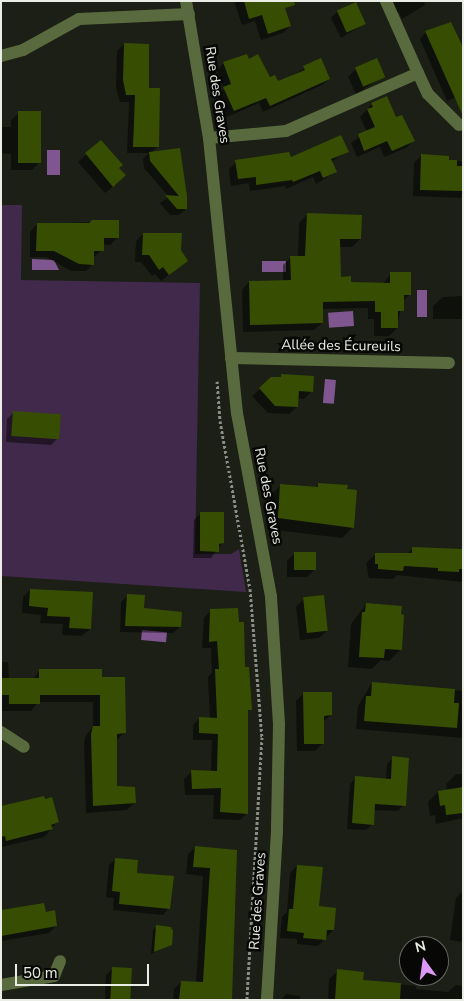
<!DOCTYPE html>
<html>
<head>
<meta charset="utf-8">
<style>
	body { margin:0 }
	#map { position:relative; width:464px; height:1001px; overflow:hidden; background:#1b1f15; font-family:"Nunito Sans",sans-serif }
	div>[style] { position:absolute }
	.green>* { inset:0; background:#41294b }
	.water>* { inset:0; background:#7f568f; transform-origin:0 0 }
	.shadow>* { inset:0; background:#0007 }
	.building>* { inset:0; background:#374e02; transform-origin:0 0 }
	.path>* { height:3px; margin-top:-1.5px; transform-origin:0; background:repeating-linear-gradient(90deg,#8a8e86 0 2.5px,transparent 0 5px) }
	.minor>* { height:12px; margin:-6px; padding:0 6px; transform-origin:6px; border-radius:6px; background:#596b3e }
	span { translate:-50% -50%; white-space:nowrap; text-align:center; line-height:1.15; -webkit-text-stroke:5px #070805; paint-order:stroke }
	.street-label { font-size:14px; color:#e9ede6 }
	.frame { position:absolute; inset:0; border:2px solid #e9ede6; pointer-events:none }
	.north { position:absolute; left:399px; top:936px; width:50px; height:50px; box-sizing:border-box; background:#070805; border:1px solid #61645f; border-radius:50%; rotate:346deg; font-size:14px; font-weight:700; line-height:20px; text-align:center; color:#e9ede6 }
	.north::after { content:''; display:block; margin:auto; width:18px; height:22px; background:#db99f5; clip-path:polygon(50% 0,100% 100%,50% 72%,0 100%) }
	.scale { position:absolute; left:15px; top:964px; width:134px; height:22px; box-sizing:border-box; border:2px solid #e9ede6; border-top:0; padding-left:6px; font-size:15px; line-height:18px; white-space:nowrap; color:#e9ede6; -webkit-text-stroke:4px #070805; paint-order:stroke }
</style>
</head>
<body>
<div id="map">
	<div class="green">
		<div style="clip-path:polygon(1px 205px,22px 205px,21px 280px,200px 283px,195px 554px,231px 554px,239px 549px,246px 592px,1px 576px)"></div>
	</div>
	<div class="water">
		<div style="left:47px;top:150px;width:13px;height:25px"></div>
		<div style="clip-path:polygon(32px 259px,54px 260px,59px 270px,32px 270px)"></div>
		<div style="left:286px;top:261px;width:11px;height:24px;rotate:90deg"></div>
		<div style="left:417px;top:290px;width:10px;height:27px"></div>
		<div style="left:353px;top:311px;width:15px;height:25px;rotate:86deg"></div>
		<div style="left:325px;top:379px;width:11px;height:24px;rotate:5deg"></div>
		<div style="left:142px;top:630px;width:25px;height:10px;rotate:5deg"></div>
	</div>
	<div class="shadow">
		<div style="clip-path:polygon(234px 1px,273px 1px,290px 26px,283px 33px,261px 40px,255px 21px,242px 25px)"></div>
		<div style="clip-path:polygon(386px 1px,423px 1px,425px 5px,402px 19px,399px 12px,392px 15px)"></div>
		<div style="clip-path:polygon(338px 11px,364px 24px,341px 38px,331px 18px)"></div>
		<div style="clip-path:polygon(426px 32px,463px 44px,463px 94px,447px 101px,420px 39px)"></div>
		<div style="clip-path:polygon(124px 44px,148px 89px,158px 146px,151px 153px,179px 150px,186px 209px,179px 215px,170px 215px,160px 203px,169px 197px,144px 168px,143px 159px,149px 153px,127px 153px,129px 102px,120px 102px,116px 88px,117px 51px)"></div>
		<div style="clip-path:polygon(320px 60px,329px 79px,322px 85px,263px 112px,259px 103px,227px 117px,217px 95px,224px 89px,217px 70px,224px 63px,278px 83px)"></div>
		<div style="clip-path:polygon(356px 69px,384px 76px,356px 94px,348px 77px)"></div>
		<div style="clip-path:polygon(372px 104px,396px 119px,413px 141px,406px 148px,384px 157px,380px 147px,357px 157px,351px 143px,367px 132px,360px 117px)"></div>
		<div style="clip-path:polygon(19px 113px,40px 162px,32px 170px,11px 170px,11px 154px,1px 153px,1px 127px,11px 127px,11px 120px)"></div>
		<div style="clip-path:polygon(101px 141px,118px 168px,117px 183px,105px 193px,78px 162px)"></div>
		<div style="clip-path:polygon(347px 151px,331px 162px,336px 172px,316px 184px,313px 177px,286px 189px,285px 186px,250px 191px,249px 183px,231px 186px,229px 169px,236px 162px)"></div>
		<div style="clip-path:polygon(421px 156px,463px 162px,463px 198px,413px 196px,414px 163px)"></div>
		<div style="clip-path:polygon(307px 215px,360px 239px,352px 247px,339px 247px,340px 278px,350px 283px,383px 284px,391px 273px,410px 294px,402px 302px,397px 328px,389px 336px,374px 336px,374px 319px,368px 319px,368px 308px,321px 309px,322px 323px,314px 330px,243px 332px,242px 290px,249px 282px,283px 281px,283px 265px,290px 258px,298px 257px,299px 223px)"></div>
		<div style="clip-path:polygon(118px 221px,118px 237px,110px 245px,102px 244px,102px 250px,93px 258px,93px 264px,86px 271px,71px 271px,46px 257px,30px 257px,30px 232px,37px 224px)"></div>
		<div style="clip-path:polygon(143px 234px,180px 252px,186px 260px,161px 281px,155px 274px,152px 276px,141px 262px,135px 262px,136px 241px)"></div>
		<div style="clip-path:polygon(463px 296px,463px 325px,462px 319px,433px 319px,433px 306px,443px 297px)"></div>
		<div style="clip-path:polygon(272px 378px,312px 391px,304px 399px,297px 398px,297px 407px,289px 414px,268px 413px,252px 396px)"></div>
		<div style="clip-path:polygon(14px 412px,58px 438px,51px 445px,6px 442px,7px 419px)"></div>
		<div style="clip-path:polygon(319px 484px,346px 490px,353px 527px,342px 538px,267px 529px,270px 496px,281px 485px,315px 488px)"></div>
		<div style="clip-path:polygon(201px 513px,223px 542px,211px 558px,193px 558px,194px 520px)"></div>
		<div style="clip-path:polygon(413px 548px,463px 551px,463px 582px,397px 575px,393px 579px,369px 578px,366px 563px,376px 554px,407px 554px)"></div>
		<div style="clip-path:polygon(295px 553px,314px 570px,307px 577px,287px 577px,287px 561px)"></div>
		<div style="clip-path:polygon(30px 590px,90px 629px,82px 636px,62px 635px,63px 624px,40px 623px,41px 615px,22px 613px,23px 597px)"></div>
		<div style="clip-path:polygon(128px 595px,143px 609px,180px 627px,173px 633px,120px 632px,121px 602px)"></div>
		<div style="clip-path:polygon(304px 599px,327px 631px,319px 638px,300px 640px,296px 607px)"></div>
		<div style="clip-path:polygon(366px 604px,400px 650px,389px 661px,381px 660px,372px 669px,348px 667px,351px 624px)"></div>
		<div style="clip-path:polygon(211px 610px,244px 668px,250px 709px,246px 713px,247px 813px,240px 820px,213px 819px,214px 795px,185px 795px,184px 779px,191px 772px,211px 772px,212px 740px,193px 740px,193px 725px,200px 718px,210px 719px,208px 677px,212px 673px,211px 648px,202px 648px,204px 618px)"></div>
		<div style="clip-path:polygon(1px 662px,8px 662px,9px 679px,32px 680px,40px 670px,101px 678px,124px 733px,116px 741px,116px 787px,135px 802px,127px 810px,86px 813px,84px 742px,86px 735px,93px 727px,93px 702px,38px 702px,31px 711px,2px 711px)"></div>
		<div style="clip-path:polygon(372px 683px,463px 691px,463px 738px,356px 729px,358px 706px)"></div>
		<div style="clip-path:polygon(304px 693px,331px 715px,323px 722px,323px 743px,315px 751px,297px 751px,296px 701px)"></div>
		<div style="clip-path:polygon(393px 757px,404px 805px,398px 811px,373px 810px,373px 824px,366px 830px,347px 829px,350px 784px,356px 778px,386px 780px,387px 764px)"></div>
		<div style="clip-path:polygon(456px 774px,463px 774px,463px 818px,436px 824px,435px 815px,430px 816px,428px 802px,438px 792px,447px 791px,446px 784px)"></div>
		<div style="clip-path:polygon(51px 798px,57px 822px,44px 837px,1px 847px,1px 807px)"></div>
		<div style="clip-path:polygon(196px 847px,236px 851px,230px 1000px,173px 1000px,174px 989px,181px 982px,196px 983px,203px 876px,186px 874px,188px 854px)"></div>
		<div style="clip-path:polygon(116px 859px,136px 874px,169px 908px,163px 915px,113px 910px,114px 898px,106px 897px,109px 865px)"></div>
		<div style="clip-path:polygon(297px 866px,333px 930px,318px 946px,297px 944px,297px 939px,280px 938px,282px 917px,287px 912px,290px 873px)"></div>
		<div style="clip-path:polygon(463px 891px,463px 942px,450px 940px,456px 898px)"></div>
		<div style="clip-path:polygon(1px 911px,45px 913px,56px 926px,49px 933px,1px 941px)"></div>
		<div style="clip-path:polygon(157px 927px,171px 945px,151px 954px,153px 930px)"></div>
		<div style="clip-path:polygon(113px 968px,130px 1000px,105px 1000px,106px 975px)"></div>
		<div style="clip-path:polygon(338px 971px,362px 981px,416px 986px,416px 989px,448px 992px,456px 985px,463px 986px,463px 1000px,328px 1000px,329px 979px)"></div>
		<div style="clip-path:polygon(286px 994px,300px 996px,300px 1000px,281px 1000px)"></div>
	</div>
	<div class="building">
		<div style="clip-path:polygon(244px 1px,294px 1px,295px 5px,285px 8px,291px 26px,268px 34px,262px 15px,249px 19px)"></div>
		<div style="left:356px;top:2px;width:24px;height:21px;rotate:66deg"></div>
		<div style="clip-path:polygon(451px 22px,463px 47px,463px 116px,425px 31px)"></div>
		<div style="clip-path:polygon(124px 43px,149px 44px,149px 88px,160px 88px,159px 147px,133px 147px,135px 95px,126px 95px,123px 80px)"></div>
		<div style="clip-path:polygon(247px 54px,249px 59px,258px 54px,270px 77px,275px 75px,278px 81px,305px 70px,303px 66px,321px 58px,330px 79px,270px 106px,266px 98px,234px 111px,223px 87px,231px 84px,223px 62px)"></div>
		<div style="left:377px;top:58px;width:21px;height:24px;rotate:67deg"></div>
		<div style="clip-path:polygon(387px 96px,396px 117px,402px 115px,415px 141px,392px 151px,387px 141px,364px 151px,358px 134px,375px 127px,367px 109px,373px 107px,371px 103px)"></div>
		<div style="left:41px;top:111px;width:52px;height:23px;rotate:90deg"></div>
		<div style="clip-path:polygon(341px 135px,349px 152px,331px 159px,337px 172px,323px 178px,320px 171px,293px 182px,292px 180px,256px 185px,256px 177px,238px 179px,235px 160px,289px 152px,291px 157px)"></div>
		<div style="clip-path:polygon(101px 140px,123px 165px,119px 168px,126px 175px,113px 187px,85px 153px)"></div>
		<div style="clip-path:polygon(180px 148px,187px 196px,187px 209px,177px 209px,165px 195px,179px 196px,150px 161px,149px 152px)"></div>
		<div style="clip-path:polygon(421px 154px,449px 156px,449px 160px,457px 160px,457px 166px,463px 166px,463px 191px,420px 190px)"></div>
		<div style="clip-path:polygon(307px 213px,362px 215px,361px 239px,340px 239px,341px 277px,351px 276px,351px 282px,390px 283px,390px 272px,411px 272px,411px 295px,404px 295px,404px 311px,398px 311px,398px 328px,381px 328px,381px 312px,375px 312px,375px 301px,323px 302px,323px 323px,250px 325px,249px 281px,291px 280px,290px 256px,305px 256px)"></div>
		<div style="clip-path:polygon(92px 220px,119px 220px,119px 238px,104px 238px,104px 251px,94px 251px,94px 265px,79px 264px,54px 251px,36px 251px,37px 223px,89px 223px)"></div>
		<div style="clip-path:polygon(143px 233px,182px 233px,181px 250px,188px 261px,169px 275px,163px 267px,159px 270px,149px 255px,142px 255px)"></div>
		<div style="clip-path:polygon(281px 374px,314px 376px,313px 392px,299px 391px,298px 407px,275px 406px,259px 388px,271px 377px,281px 377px)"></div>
		<div style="left:13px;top:411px;width:48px;height:25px;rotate:4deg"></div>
		<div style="clip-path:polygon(318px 483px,348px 485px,347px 489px,357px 490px,354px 528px,278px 518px,280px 484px,318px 487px)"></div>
		<div style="clip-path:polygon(200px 512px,224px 512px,224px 543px,219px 544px,219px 552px,200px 551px)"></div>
		<div style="clip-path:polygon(412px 547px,463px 549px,463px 569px,459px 569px,459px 572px,438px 571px,438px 568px,404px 566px,403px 571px,378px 569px,378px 564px,375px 564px,375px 553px,412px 553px)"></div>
		<div style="left:294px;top:552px;width:22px;height:18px"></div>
		<div style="clip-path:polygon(30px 589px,93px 592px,91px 629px,69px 628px,70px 617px,47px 616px,48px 608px,29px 606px)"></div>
		<div style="clip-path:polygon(127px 594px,145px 595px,144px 608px,182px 612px,181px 627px,125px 626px)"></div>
		<div style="left:324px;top:595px;width:36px;height:21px;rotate:84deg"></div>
		<div style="clip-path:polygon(366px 603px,402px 606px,401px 614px,404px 615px,402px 650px,385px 649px,384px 658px,359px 657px,362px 612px,365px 612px)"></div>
		<div style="clip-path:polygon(238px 608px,239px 622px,244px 622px,245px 667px,249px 667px,252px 710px,248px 710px,248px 814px,220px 812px,221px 788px,192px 789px,191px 770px,217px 771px,218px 734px,199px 733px,199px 717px,217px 718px,215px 669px,219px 669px,217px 641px,209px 642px,210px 609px)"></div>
		<div style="clip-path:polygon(39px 669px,102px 669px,102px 677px,125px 677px,126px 733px,117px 734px,117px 786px,135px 787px,136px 803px,93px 806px,91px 734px,93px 726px,100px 726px,100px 695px,40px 695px,40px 704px,9px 704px,9px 695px,1px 695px,1px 678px,39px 678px)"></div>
		<div style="clip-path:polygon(372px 682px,455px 689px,454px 703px,459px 703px,457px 728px,364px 721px,366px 696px,371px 696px)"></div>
		<div style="clip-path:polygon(303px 692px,332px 692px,332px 715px,324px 716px,324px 744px,304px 744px)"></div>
		<div style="clip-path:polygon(392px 756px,409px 758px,406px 806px,375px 804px,374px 825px,352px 823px,355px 776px,391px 779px)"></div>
		<div style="clip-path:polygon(463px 787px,463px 813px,446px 815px,445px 805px,440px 806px,438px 791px)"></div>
		<div style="clip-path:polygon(44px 796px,45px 799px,52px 797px,59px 822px,51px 825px,53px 829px,6px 841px,5px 836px,1px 837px,1px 806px)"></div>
		<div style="clip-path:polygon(195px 846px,237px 850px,232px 1000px,179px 1000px,181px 981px,203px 982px,210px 868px,193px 867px)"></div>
		<div style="clip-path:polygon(115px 858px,138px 860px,137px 873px,174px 876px,170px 909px,119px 904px,120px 892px,112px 891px)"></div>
		<div style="clip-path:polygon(297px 865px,323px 867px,319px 906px,336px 908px,334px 930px,327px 930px,326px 940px,303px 938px,304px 933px,287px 931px,289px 909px,293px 909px)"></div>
		<div style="clip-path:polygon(44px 903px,46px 912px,55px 910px,57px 926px,1px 936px,1px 910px)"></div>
		<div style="clip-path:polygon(156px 925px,171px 927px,173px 931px,172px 945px,154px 952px)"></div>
		<div style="left:112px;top:967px;width:20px;height:33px;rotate:3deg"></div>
		<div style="clip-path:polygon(337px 969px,364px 972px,363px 980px,401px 983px,400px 1000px,335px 1000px)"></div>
	</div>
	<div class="path">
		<div style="left:217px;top:381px;width:40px;rotate:85.7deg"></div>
		<div style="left:220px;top:421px;width:171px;rotate:79.9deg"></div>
		<div style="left:250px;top:589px;width:148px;rotate:85.4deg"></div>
		<div style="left:262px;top:737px;width:263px;rotate:93.3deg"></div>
	</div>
	<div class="minor">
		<div style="left:186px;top:1px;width:139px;rotate:80.5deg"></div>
		<div style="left:209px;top:138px;width:276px;rotate:84.2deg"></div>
		<div style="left:237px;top:413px;width:187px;rotate:79.5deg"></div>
		<div style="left:271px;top:597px;width:127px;rotate:86.4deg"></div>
		<div style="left:279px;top:724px;width:107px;rotate:91.1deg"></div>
		<div style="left:277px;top:831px;width:169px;rotate:93.4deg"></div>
		<div style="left:1px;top:56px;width:23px;rotate:-15deg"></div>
		<div style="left:23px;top:50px;width:64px;rotate:-29deg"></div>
		<div style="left:79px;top:19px;width:110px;rotate:-2.6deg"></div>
		<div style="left:418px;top:73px;width:23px;rotate:65deg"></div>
		<div style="left:428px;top:94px;width:44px;rotate:45deg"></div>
		<div style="left:209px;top:138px;width:77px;rotate:-5.2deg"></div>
		<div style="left:286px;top:131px;width:144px;rotate:-23.7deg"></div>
		<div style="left:418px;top:73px;width:79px;rotate:-114deg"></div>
		<div style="left:231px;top:358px;width:218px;rotate:1.3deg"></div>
		<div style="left:1px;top:732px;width:27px;rotate:33deg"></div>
		<div style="left:1px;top:985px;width:54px;rotate:-9.6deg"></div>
		<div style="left:54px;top:976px;width:16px;rotate:-68deg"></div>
	</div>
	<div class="street-label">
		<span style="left:217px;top:95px;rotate:81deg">Rue des Graves</span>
		<span style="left:341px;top:346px;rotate:1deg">Allée des Écureuils</span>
		<span style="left:268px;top:496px;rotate:79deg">Rue des Graves</span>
		<span style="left:258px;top:901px;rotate:-86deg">Rue des Graves</span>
	</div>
	<div class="frame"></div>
	<div class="north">N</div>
	<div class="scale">50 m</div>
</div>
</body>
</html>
